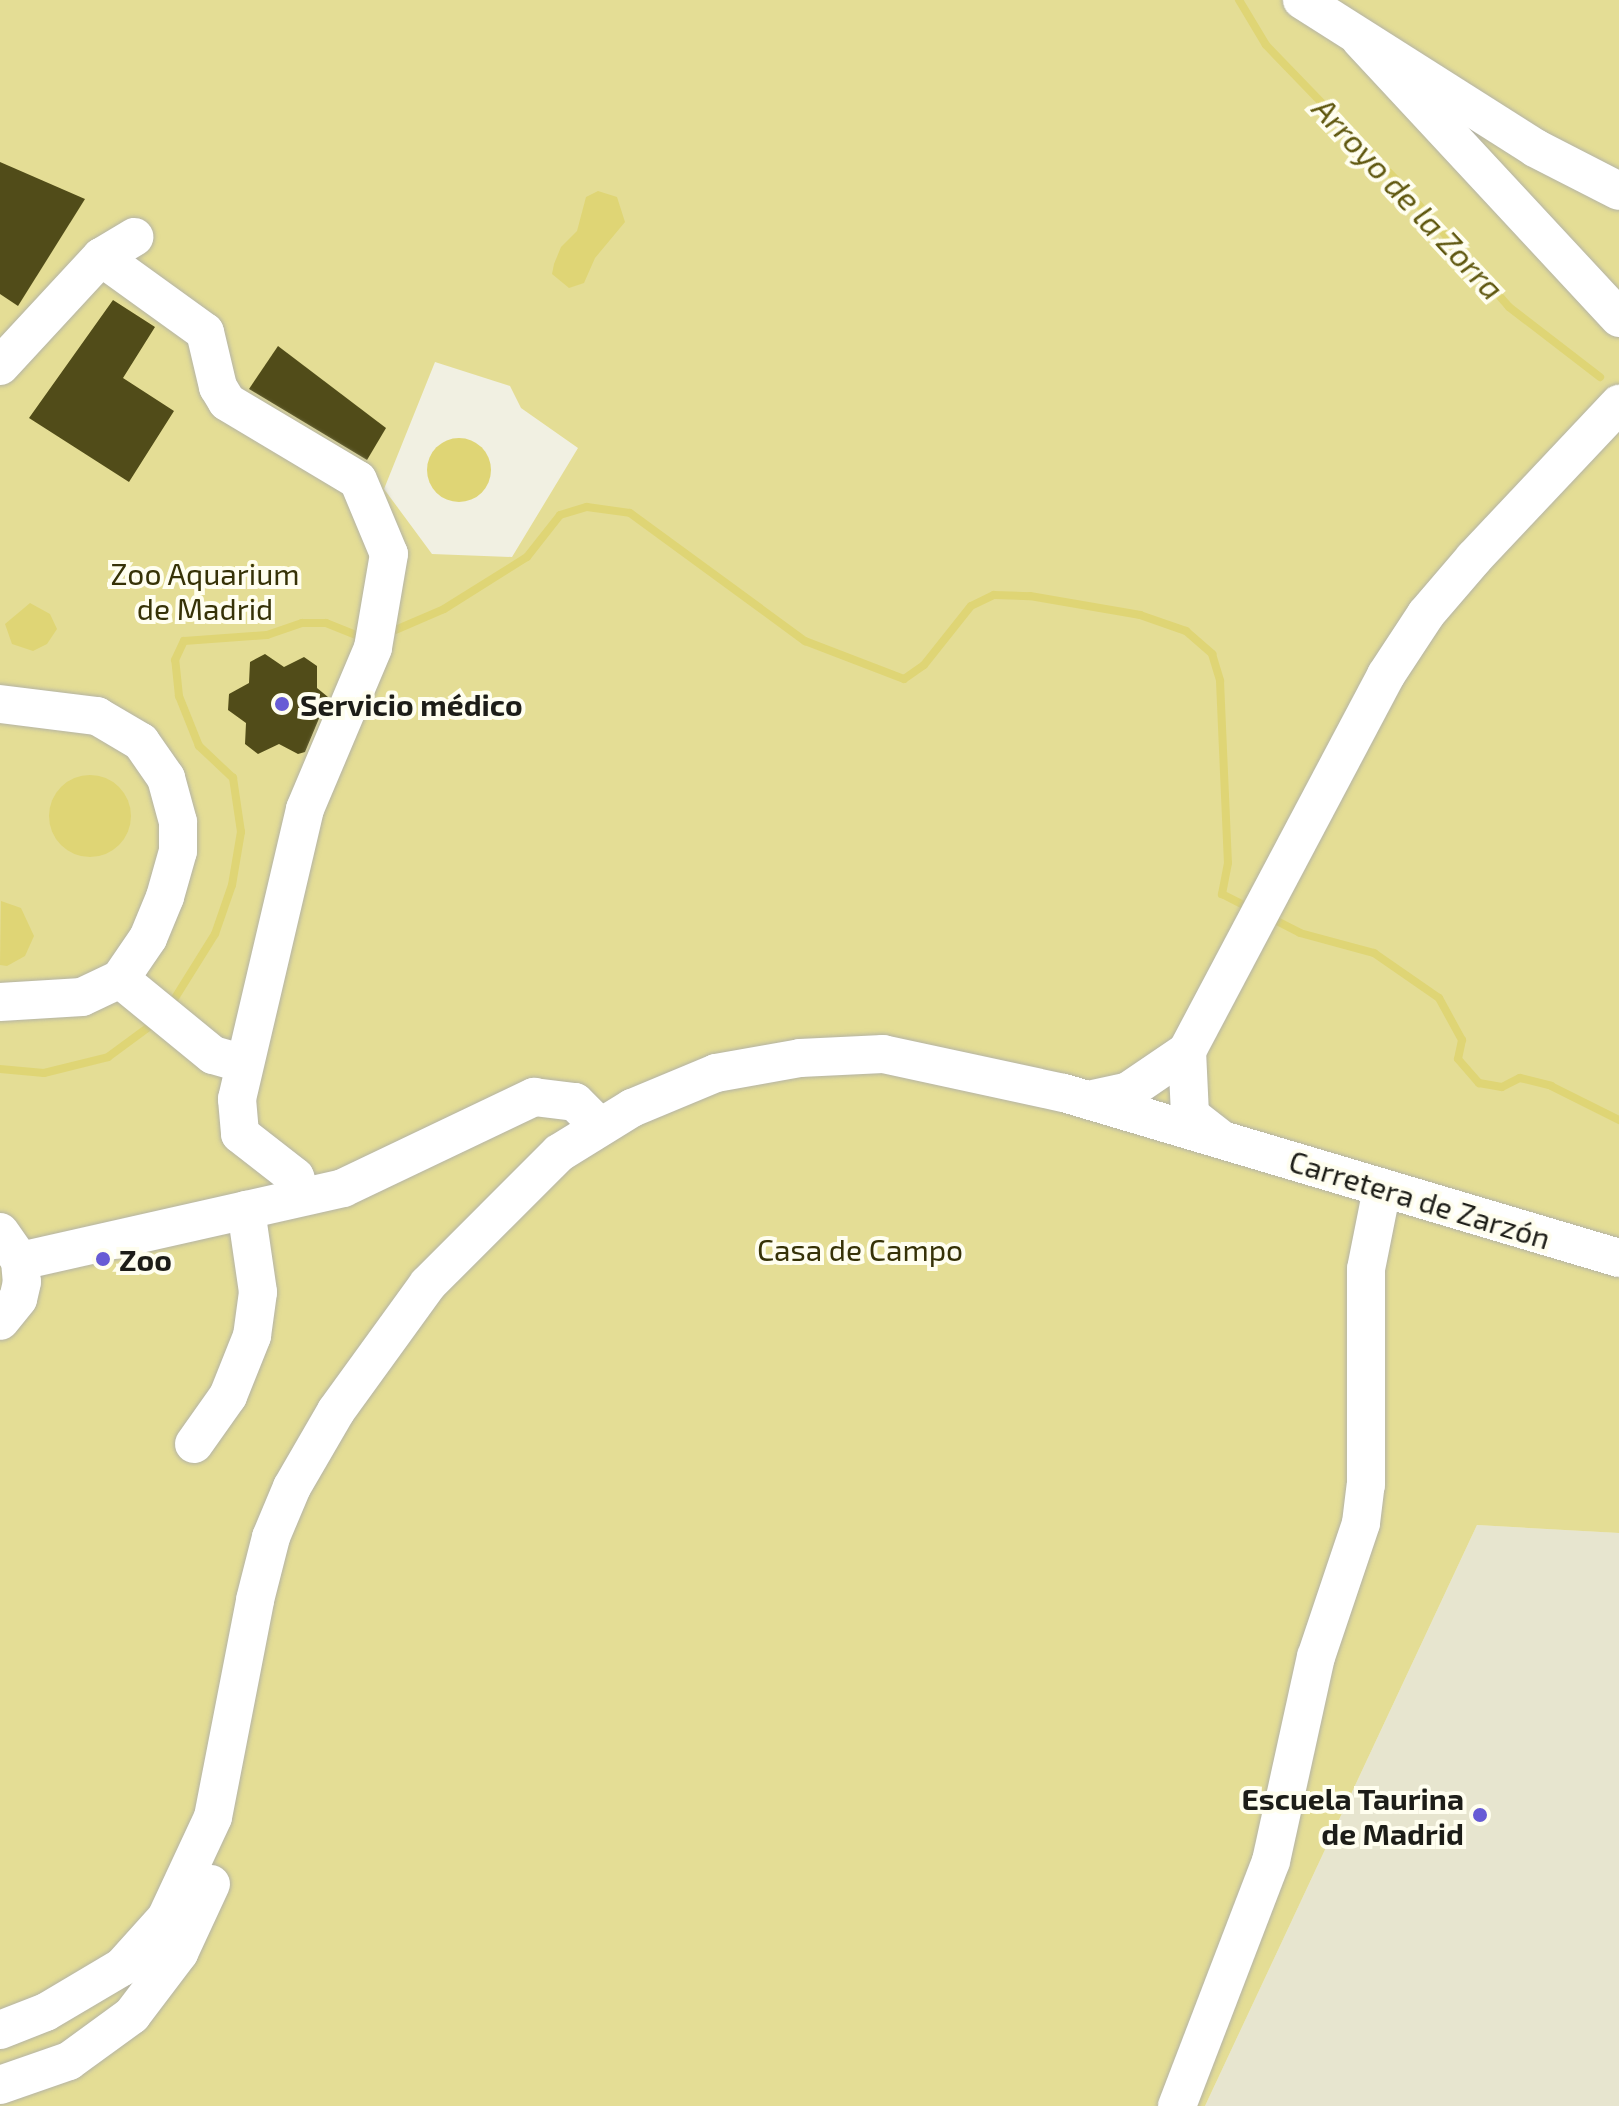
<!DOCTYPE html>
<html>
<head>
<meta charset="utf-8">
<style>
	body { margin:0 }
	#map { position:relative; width:1619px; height:2106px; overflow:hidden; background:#f1f0e2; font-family:"Exo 2",sans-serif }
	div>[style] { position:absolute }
	.built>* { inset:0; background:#e7e5cf }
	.green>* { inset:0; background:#e4dd95 }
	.water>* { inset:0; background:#dfd575 }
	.round { border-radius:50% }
	.stream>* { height:8px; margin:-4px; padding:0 4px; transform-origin:4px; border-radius:4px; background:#dfd575 }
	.building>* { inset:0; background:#514c19 }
	.roads { filter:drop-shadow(0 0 2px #b4b3a5) drop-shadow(0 0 2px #b4b3a5) }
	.minor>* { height:38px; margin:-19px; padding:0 19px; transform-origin:19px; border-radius:19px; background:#fff }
	.dots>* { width:22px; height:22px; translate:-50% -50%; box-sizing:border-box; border:4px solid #fffeef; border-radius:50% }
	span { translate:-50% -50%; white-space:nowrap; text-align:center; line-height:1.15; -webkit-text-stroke:8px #fffeef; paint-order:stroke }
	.park-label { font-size:30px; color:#363207 }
	.poi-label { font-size:30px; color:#1d1d18; font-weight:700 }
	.left { translate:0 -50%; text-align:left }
	.right { translate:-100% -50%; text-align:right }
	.street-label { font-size:30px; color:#1d1d18 }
	.water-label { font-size:32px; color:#5f570e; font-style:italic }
</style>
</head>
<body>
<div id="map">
	<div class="built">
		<div style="clip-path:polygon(1477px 1525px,1619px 1533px,1619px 2106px,1205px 2106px)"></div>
	</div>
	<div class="green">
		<div style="clip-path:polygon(evenodd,0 0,1619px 0,1619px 1533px,1477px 1525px,1205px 2106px,0 2106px,0 0,435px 362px,510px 386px,521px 408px,578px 448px,512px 557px,432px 554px,384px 489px,435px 362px)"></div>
	</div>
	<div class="water">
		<div style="clip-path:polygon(598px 191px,617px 197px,625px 222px,595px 258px,584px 283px,569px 288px,552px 274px,554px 264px,561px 247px,577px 231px,586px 197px)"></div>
		<div class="round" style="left:427px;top:438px;width:64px;height:64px"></div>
		<div style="clip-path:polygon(30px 603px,50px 614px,57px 629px,47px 644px,33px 651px,12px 644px,5px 624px)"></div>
		<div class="round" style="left:49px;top:775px;width:82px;height:82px"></div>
		<div style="clip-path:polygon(1px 901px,21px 908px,34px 936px,25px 956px,7px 966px,0 965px)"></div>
	</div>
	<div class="stream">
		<div style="left:1239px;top:0;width:52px;rotate:59deg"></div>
		<div style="left:1266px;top:45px;width:197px;rotate:46deg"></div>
		<div style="left:1403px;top:187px;width:160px;rotate:48.5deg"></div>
		<div style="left:1509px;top:307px;width:115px;rotate:37.6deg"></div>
		<div style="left:386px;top:634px;width:63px;rotate:-23.3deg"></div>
		<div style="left:444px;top:609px;width:98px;rotate:-32.1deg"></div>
		<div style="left:527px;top:557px;width:53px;rotate:-51.8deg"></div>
		<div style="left:560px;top:515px;width:28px;rotate:-17deg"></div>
		<div style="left:587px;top:507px;width:43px;rotate:7.9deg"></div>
		<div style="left:630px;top:513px;width:217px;rotate:36.2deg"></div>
		<div style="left:805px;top:641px;width:106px;rotate:21deg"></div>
		<div style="left:904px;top:679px;width:24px;rotate:-35deg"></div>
		<div style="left:924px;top:665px;width:75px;rotate:-51.5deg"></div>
		<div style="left:971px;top:606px;width:25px;rotate:-26deg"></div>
		<div style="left:994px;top:595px;width:36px;rotate:2deg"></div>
		<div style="left:1030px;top:596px;width:112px;rotate:9.8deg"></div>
		<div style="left:1140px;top:615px;width:49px;rotate:19.2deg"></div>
		<div style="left:1186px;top:631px;width:35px;rotate:41deg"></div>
		<div style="left:1212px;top:654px;width:28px;rotate:73deg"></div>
		<div style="left:1220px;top:681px;width:182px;rotate:87.5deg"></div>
		<div style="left:1228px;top:863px;width:32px;rotate:101deg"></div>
		<div style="left:1222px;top:894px;width:31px;rotate:27deg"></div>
		<div style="left:1269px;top:917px;width:35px;rotate:27deg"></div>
		<div style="left:1300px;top:933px;width:77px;rotate:15.1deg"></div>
		<div style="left:1374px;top:953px;width:79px;rotate:34.7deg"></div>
		<div style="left:1439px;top:998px;width:48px;rotate:61.3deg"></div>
		<div style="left:1462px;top:1040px;width:19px;rotate:102deg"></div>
		<div style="left:1458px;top:1059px;width:32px;rotate:49deg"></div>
		<div style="left:1479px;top:1083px;width:23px;rotate:10deg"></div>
		<div style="left:1502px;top:1087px;width:20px;rotate:-27deg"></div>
		<div style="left:1520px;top:1078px;width:32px;rotate:14deg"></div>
		<div style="left:1551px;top:1086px;width:76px;rotate:26.6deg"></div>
		<div style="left:170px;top:1006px;width:85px;rotate:-58deg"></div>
		<div style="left:215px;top:934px;width:52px;rotate:-70.9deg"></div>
		<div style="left:232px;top:885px;width:54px;rotate:-80.4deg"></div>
		<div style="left:241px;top:832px;width:55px;rotate:-98.4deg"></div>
		<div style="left:233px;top:778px;width:47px;rotate:-136.7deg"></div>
		<div style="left:199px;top:746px;width:54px;rotate:-111.8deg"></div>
		<div style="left:179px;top:696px;width:36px;rotate:-96deg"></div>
		<div style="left:175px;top:660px;width:21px;rotate:-65deg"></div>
		<div style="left:184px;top:641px;width:83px;rotate:-4.1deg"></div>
		<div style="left:267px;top:635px;width:37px;rotate:-19deg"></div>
		<div style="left:302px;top:623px;width:24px"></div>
		<div style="left:326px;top:623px;width:43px;rotate:21.8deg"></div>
		<div style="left:0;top:1069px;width:44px;rotate:5.2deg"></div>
		<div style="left:44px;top:1073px;width:66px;rotate:-14deg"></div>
		<div style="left:108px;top:1057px;width:56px;rotate:-36.3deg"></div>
	</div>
	<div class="building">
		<div style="clip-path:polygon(0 162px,85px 199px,18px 306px,0 294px)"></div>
		<div style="clip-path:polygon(113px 300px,155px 327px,123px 378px,174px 411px,129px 482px,29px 418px)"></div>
		<div style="clip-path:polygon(278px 346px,386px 428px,367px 460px,249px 389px)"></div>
		<div style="clip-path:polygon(265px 654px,284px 667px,304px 657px,317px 666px,317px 688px,328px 697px,305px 752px,298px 754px,279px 744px,258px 754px,245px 744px,246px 723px,228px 710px,229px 694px,249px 683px,250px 662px)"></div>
	</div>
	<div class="roads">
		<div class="minor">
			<div style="left:1302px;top:0;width:276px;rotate:32.4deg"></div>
			<div style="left:1535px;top:148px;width:94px;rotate:27.1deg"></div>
			<div style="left:1360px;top:39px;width:381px;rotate:47.1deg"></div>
			<div style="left:101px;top:257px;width:128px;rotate:35.8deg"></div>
			<div style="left:205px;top:332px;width:57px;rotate:76.7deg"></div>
			<div style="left:218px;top:387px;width:17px;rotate:59deg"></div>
			<div style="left:227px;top:402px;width:152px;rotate:30.8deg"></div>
			<div style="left:358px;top:480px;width:80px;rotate:67.3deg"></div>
			<div style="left:389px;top:554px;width:95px;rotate:99.7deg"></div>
			<div style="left:373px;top:648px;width:175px;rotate:112.9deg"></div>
			<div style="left:305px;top:809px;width:298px;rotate:103.2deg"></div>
			<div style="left:237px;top:1099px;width:35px;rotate:85deg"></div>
			<div style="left:240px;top:1134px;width:70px;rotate:38deg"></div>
			<div style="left:295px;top:1177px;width:20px;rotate:70deg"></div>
			<div style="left:0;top:366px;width:149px;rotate:-47.2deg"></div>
			<div style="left:101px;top:257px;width:39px;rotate:-31deg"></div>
			<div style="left:0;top:704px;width:98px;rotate:7.1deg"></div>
			<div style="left:97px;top:716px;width:51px;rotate:30.6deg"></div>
			<div style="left:141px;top:742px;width:44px;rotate:55.2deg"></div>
			<div style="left:166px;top:778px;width:46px;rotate:74.7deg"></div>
			<div style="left:178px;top:822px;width:29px;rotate:90deg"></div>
			<div style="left:178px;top:851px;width:48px;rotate:105.8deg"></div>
			<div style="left:165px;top:897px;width:44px;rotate:112.5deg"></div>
			<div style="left:148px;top:938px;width:50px;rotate:124.3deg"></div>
			<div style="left:120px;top:979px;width:42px;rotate:154.7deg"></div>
			<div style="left:82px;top:997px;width:82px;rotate:176.5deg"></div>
			<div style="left:120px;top:979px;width:120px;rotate:39.3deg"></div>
			<div style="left:213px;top:1055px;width:32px;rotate:16deg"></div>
			<div style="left:1187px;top:1051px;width:64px;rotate:87.3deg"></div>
			<div style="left:1190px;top:1115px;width:37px;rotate:38deg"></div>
			<div style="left:1088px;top:1100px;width:40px;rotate:-12deg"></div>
			<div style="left:1127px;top:1092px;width:73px;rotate:-34.3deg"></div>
			<div style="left:1187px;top:1051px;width:425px;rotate:-62.1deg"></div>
			<div style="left:1386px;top:675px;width:73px;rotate:-56.7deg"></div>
			<div style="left:1426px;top:614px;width:74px;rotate:-49.4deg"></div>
			<div style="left:1474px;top:558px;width:212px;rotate:-46.7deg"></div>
			<div style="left:0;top:1232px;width:35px;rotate:55deg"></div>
			<div style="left:20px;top:1261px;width:21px;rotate:85deg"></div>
			<div style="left:22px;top:1282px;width:17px;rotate:103deg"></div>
			<div style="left:18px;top:1299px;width:28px;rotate:129deg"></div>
			<div style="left:20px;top:1261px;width:331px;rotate:-12.7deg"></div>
			<div style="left:343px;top:1188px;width:212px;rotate:-25.5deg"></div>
			<div style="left:534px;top:1097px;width:41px;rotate:7deg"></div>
			<div style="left:575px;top:1102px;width:33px;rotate:45deg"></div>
			<div style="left:194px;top:1444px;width:59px;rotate:-54.7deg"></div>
			<div style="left:228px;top:1396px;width:65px;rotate:-68.2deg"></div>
			<div style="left:252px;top:1336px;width:44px;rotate:-82.2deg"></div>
			<div style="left:258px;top:1292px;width:83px;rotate:-98.3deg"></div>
			<div style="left:0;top:2030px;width:49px;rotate:-21.4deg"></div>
			<div style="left:46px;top:2012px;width:88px;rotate:-30.6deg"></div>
			<div style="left:122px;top:1967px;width:66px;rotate:-48.1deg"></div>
			<div style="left:166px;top:1918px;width:111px;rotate:-65deg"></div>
			<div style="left:213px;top:1817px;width:221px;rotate:-79deg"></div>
			<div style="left:255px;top:1600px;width:65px;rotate:-75.7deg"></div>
			<div style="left:271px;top:1537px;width:54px;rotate:-67.2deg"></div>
			<div style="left:292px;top:1487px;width:88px;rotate:-59.9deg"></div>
			<div style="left:336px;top:1411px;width:157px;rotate:-54.1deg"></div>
			<div style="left:428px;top:1284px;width:185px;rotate:-45deg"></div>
			<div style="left:559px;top:1153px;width:86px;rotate:-31.7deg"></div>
			<div style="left:632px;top:1108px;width:91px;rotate:-22.6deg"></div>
			<div style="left:716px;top:1073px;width:85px;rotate:-10.1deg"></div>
			<div style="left:800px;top:1058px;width:83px;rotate:-2.8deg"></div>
			<div style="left:883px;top:1054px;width:185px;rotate:12.2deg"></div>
			<div style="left:1064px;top:1093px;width:579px;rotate:16.56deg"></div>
			<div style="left:0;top:2085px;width:73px;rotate:-19.2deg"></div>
			<div style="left:69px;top:2061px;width:78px;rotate:-36.1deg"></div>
			<div style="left:132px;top:2015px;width:78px;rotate:-52.8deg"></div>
			<div style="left:179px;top:1953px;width:76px;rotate:-65.1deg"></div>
			<div style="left:1177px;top:2106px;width:262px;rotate:-69deg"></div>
			<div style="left:1271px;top:1861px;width:209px;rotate:-77.6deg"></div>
			<div style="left:1316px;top:1657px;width:141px;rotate:-71.4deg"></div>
			<div style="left:1361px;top:1523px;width:38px;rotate:-83deg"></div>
			<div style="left:1366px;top:1485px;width:216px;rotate:-90deg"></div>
			<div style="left:1366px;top:1269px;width:82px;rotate:-78.7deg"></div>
		</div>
	</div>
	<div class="dots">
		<div style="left:282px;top:704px;background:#675bd5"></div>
		<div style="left:103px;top:1259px;background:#675bd5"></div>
		<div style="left:1480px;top:1815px;background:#675bd5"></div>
	</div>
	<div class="park-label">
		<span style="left:205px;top:590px">Zoo Aquarium<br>de Madrid</span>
		<span style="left:860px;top:1249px">Casa de Campo</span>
	</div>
	<div class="poi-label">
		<span class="left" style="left:300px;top:704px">Servicio médico</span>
		<span class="left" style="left:119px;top:1259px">Zoo</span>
		<span class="right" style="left:1464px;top:1815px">Escuela Taurina<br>de Madrid</span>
	</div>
	<div class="street-label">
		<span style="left:1420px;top:1199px;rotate:17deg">Carretera de Zarzón</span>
	</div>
	<div class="water-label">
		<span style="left:1409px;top:198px;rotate:47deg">Arroyo de la Zorra</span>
	</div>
</div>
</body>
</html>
